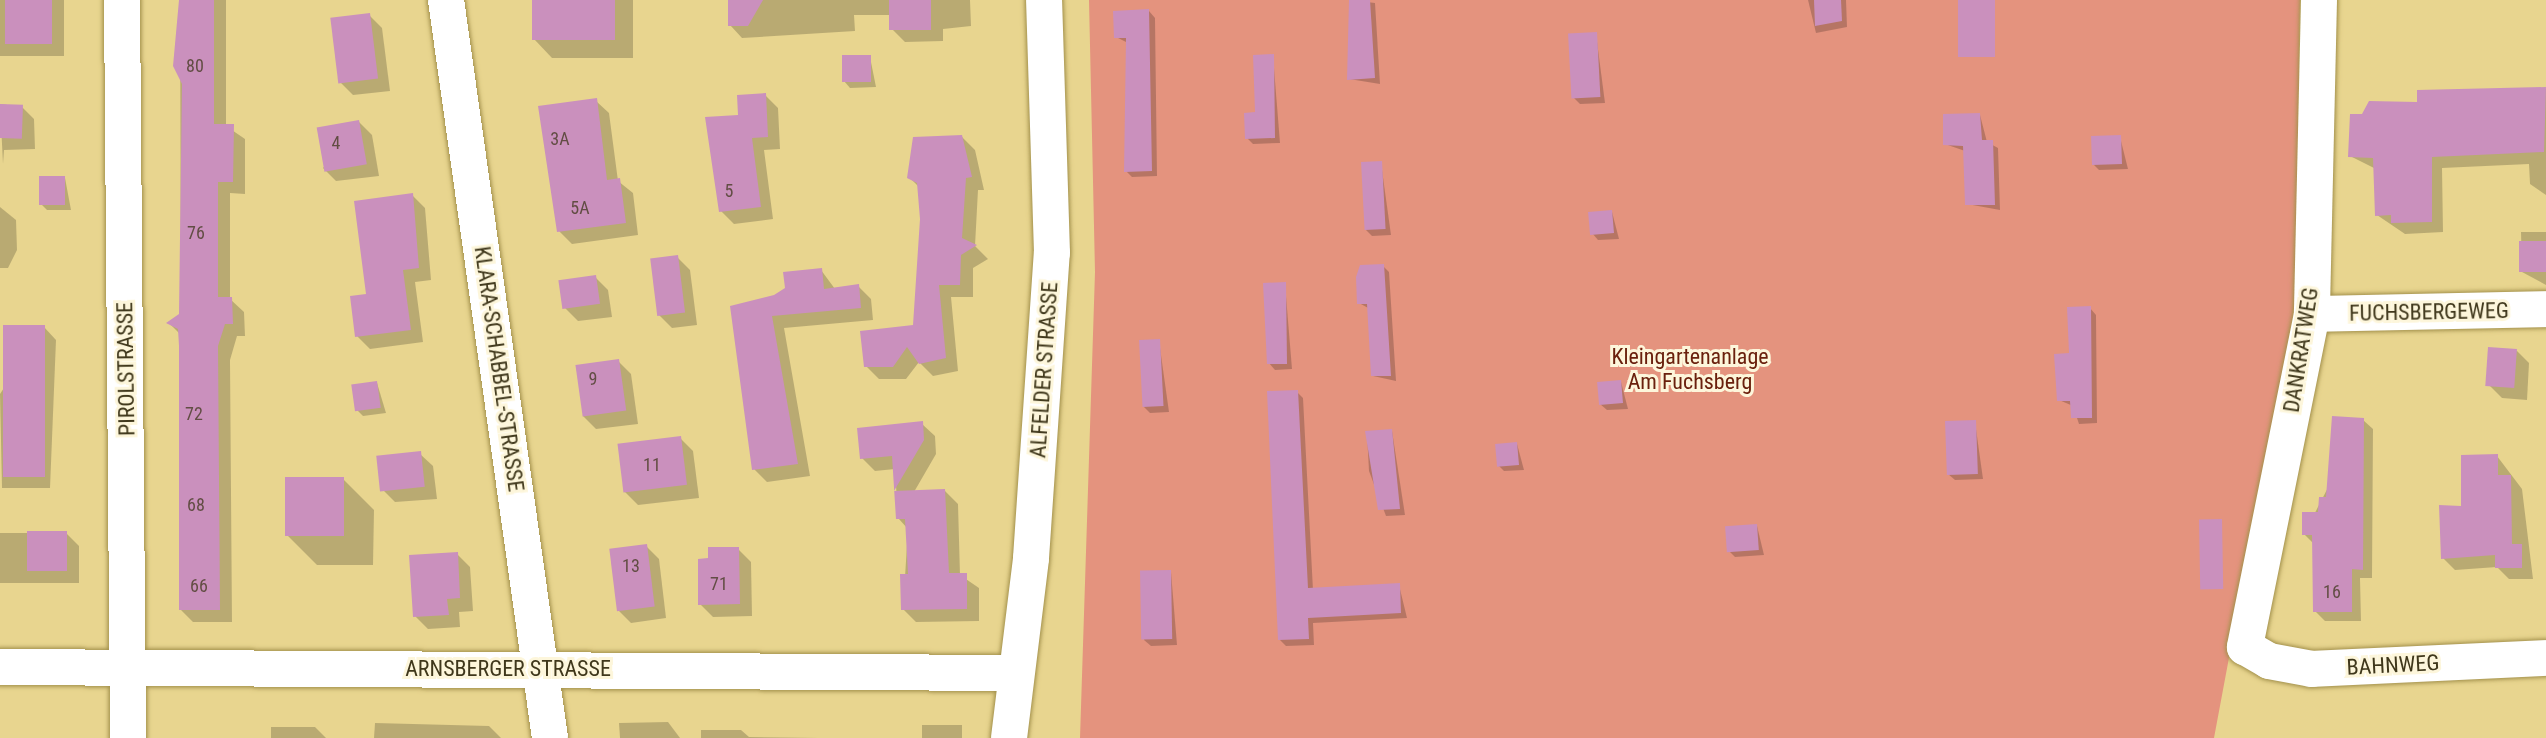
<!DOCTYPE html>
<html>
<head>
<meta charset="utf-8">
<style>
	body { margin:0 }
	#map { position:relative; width:2546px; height:738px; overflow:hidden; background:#e8d58f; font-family:"Roboto Condensed",sans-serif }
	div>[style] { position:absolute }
	.green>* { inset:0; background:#e4937e }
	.shadow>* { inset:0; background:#0003; transform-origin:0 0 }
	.building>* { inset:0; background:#ca90bd; transform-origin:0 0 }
	.roads { filter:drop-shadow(0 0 2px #a3914c) drop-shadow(0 0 2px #a3914c) }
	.minor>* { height:36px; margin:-18px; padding:0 18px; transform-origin:18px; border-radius:18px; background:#fff }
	span { translate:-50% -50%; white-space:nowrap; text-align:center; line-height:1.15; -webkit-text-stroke:6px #fdf6db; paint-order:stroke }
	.number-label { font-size:18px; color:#624d44 }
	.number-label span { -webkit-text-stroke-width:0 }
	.street-label { font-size:22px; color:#3f371b }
	.park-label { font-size:22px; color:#6a200d }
</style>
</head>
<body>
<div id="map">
	<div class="green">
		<div style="clip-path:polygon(1089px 0,2300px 0,2296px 299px,2214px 738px,1080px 738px,1095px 272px)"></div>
	</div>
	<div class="shadow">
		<div style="left:0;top:0;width:64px;height:56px"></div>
		<div style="clip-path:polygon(180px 0,226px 0,226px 126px,245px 139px,245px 194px,230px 193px,230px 299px,244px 312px,245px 336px,237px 336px,230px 360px,232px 622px,193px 622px,181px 610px,180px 334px,169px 323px,181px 315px)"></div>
		<div style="clip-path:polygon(534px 0,633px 0,633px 58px,552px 58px,534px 39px)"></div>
		<div style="clip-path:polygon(730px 0,970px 0,971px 26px,943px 29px,943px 41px,905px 42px,892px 29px,891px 15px,854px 15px,855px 31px,742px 38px,730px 25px)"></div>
		<div style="clip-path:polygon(1350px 0,1375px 3px,1380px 84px,1349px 79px)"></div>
		<div style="clip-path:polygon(1808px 0,1846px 0,1847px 27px,1816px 33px)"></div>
		<div style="left:1960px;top:0;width:32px;height:56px"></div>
		<div style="clip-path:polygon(1149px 11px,1155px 18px,1157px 176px,1132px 177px,1126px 171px,1128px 43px,1116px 37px)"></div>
		<div style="clip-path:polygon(369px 15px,382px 28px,390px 91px,353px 95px,340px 82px)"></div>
		<div style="clip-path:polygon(1596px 34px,1605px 103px,1580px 104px,1574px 98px)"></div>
		<div style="clip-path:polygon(1273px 56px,1280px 143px,1253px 144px,1247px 138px)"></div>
		<div style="clip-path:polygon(870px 57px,876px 87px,850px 88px,844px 81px)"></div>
		<div style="clip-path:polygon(2546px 89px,2546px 195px,2530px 184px,2529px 164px,2442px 168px,2443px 232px,2405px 234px,2377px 215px,2376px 169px,2350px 156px,2419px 104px,2419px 92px)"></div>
		<div style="clip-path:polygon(765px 95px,778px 108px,780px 149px,764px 150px,773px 219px,734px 224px,721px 211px,741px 117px)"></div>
		<div style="clip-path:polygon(596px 101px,609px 113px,618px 181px,633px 193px,638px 235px,572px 244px,559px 231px)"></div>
		<div style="clip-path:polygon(0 104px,22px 107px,34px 119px,35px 149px,4px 150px,3px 164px)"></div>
		<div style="clip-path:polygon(1980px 115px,1987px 142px,1998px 148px,2000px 210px,1967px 204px,1965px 151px,1945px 144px)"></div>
		<div style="clip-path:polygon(359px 122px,372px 135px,379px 176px,336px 181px,323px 168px)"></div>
		<div style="clip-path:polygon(962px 137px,975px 150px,984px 190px,978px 190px,975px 246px,988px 259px,973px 268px,973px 297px,951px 297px,958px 371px,933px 376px,919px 362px,906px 379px,879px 379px,866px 366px,915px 326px,922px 219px,920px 188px,909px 177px,915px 139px)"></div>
		<div style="clip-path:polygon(2120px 137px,2128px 169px,2099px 170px,2093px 164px)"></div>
		<div style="clip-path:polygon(1381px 163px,1391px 235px,1372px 236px,1366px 230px)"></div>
		<div style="clip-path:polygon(65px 178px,71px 210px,47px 210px,41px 204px)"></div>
		<div style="clip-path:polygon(412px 195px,425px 208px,431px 280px,415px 282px,423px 342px,370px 349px,357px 336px)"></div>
		<div style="clip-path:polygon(0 207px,16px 220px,17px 250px,8px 268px,0 268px)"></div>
		<div style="clip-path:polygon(1612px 212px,1619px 239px,1598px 240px,1592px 233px)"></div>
		<div style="clip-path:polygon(2521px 232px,2546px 232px,2546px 285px,2522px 272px)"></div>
		<div style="clip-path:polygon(677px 257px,690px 270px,697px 325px,672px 328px,659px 315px)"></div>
		<div style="clip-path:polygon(1383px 266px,1389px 272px,1396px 381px,1373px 376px,1370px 309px,1359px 303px)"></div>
		<div style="clip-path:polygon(821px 270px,835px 289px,858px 286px,871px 299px,873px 320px,784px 328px,810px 476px,767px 482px,754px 469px,732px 308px,775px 297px)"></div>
		<div style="clip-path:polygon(595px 277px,608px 290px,612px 317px,578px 321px,565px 308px)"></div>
		<div style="clip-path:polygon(1285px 284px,1292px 369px,1275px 370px,1269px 363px)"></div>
		<div style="clip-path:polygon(2090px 308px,2096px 315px,2097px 423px,2079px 424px,2073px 406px,2059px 400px)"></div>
		<div style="clip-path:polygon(44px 327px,56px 340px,50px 488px,2px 488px,0 394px)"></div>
		<div style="clip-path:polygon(1159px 341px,1169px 412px,1150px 413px,1143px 406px)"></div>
		<div style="clip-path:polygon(2516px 350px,2529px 363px,2527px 400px,2502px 398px,2489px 385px)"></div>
		<div style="clip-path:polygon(618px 361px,631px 374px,638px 424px,596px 429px,583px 416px)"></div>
		<div style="clip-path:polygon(1621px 382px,1628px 409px,1607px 410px,1600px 404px)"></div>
		<div style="clip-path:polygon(377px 383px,386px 413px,363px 416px,357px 410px)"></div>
		<div style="clip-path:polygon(1297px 392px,1303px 398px,1313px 590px,1399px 585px,1407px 618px,1313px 623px,1314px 645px,1286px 646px,1280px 640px)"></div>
		<div style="clip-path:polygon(2363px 420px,2373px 429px,2372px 578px,2360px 578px,2361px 621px,2325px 621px,2315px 611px,2314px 544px,2304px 534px)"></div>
		<div style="clip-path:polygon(1975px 422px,1983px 479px,1955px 480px,1948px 474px)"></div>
		<div style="clip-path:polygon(922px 424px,935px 436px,936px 454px,914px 492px,945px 491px,958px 504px,960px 575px,979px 588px,979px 621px,916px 622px,903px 609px,908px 529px,898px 518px,895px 469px,875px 471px,862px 458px)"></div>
		<div style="clip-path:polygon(1392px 431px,1405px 515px,1386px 516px,1369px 471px,1367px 433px)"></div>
		<div style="clip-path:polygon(680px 438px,693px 451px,699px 498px,638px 505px,625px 492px)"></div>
		<div style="clip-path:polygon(1517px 444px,1524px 470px,1504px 471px,1498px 465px)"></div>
		<div style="clip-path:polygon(420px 454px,433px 466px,437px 499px,395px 502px,382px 489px)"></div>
		<div style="clip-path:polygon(2497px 456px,2522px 489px,2533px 579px,2509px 579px,2497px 567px,2455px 570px,2443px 558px)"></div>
		<div style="clip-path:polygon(343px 479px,374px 510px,373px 565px,317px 565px,287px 535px)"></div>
		<div style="clip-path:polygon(1757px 526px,1764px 555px,1735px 557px,1729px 551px)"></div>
		<div style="clip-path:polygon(0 533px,66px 533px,79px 546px,79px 583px,0 583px)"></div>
		<div style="clip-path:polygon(646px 546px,659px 559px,666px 618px,631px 623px,618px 610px)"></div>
		<div style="clip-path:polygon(738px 549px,751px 562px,752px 616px,713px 617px,700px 604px)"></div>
		<div style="clip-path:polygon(457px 554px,470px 567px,473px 611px,459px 612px,460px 627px,428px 629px,415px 616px)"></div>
		<div style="clip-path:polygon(1171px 572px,1177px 645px,1151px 646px,1144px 640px)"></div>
		<div style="clip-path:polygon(668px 722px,680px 738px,620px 738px,619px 723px)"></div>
		<div style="clip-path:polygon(375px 723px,489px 726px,501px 738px,374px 738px)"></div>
		<div style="left:922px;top:725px;width:40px;height:13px"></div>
		<div style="clip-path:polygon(271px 727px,315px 727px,326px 738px,271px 738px)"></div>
		<div style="clip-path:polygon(701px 730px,741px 730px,749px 737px,819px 738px,701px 738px)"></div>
	</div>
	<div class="building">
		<div style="left:5px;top:0;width:47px;height:44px"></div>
		<div style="clip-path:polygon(179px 0,214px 0,214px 124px,234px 124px,233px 182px,218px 182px,218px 297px,232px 297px,233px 324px,225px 324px,218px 346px,220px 610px,179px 610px,179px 346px,178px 329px,166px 323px,179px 314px,182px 84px,173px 66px)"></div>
		<div style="left:532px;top:0;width:83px;height:40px"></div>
		<div style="clip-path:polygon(728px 0,763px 0,748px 26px,728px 26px)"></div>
		<div style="left:889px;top:0;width:42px;height:30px"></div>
		<div style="clip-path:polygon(1349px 0,1370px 0,1375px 78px,1347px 80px)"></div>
		<div style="clip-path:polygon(1814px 0,1841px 0,1842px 21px,1815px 26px)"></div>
		<div style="left:1958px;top:0;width:37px;height:57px"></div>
		<div style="clip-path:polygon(1149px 9px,1152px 171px,1124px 172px,1126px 38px,1114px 38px,1113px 11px)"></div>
		<div style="left:370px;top:13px;width:66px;height:40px;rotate:83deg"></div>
		<div style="left:1597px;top:32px;width:65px;height:29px;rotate:87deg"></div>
		<div style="clip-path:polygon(1274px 54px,1275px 138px,1245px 139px,1244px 113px,1255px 112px,1253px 55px)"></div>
		<div style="left:842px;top:55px;width:29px;height:27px"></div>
		<div style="clip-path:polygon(2546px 87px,2544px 152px,2432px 157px,2432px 222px,2391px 223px,2391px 215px,2375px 216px,2373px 158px,2348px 157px,2350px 114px,2362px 114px,2369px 101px,2417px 102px,2417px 90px)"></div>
		<div style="clip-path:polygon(766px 93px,768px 137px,752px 138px,761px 207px,719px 212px,705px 117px,738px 115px,737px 95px)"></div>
		<div style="clip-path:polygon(597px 98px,607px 180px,620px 178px,626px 223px,557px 232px,538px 106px)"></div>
		<div style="left:0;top:104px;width:23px;height:34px;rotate:2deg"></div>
		<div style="clip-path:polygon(1980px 113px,1982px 140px,1993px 140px,1995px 205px,1965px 205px,1963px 146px,1943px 145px,1943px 114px)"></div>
		<div style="left:359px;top:120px;width:45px;height:43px;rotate:80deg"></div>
		<div style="clip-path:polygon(962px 135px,972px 177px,966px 178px,962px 238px,977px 245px,961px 255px,960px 285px,939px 285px,946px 358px,919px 364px,907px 347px,893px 367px,864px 367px,860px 331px,913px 325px,920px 219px,917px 183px,907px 178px,913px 137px)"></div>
		<div style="left:2121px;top:135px;width:29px;height:30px;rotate:88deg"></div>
		<div style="left:1382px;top:161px;width:68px;height:21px;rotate:87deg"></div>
		<div style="left:39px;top:176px;width:26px;height:29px"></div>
		<div style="clip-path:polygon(413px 193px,419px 268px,403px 270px,411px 330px,355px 337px,350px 296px,366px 294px,354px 201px)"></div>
		<div style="left:1612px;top:210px;width:23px;height:24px;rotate:85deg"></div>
		<div style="left:2546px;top:241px;width:31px;height:27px;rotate:90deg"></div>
		<div style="left:678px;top:255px;width:58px;height:28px;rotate:83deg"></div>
		<div style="clip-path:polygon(1384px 264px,1391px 376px,1371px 376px,1367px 304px,1357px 304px,1356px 277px,1360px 265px)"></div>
		<div style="clip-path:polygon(822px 268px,824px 289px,859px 284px,861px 308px,772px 316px,798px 464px,752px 470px,730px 306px,774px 295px,785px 288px,783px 272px)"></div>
		<div style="left:596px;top:275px;width:29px;height:38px;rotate:82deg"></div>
		<div style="clip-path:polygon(1286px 282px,1287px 364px,1267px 364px,1263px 283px)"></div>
		<div style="clip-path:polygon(2091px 306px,2092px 418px,2071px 418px,2070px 401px,2057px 401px,2054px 354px,2069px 353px,2067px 307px)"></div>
		<div style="left:3px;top:325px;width:42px;height:152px"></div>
		<div style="left:1160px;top:339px;width:67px;height:21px;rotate:87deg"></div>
		<div style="left:2488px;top:347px;width:29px;height:39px;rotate:4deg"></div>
		<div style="left:619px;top:359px;width:52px;height:44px;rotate:82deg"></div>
		<div style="left:1621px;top:380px;width:23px;height:24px;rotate:85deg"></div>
		<div style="left:377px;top:381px;width:27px;height:26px;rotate:82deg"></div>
		<div style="clip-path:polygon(1298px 390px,1308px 588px,1400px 583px,1401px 613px,1308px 618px,1309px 639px,1278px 640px,1267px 391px)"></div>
		<div style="clip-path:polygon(2332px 416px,2364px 418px,2363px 570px,2352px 569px,2352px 612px,2313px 612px,2312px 535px,2302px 535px,2302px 512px,2318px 512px,2319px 497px,2326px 497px)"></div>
		<div style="left:1976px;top:420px;width:54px;height:31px;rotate:88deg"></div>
		<div style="clip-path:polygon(923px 421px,924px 440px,894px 491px,945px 489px,949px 573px,967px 573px,967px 609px,901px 610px,900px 574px,908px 574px,905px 519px,896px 519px,892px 456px,860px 459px,857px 428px)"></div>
		<div style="clip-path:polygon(1392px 429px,1400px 509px,1378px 510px,1365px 431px)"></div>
		<div style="left:681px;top:436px;width:49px;height:64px;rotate:83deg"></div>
		<div style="left:1517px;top:442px;width:23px;height:22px;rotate:85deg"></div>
		<div style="left:421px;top:451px;width:36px;height:45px;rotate:84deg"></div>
		<div style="clip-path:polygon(2498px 454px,2498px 475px,2511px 475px,2512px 544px,2522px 544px,2522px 568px,2495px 568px,2495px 555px,2441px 559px,2439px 505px,2461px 506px,2461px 455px)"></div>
		<div style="left:344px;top:477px;width:59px;height:59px;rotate:90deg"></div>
		<div style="left:2222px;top:519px;width:70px;height:23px;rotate:89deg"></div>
		<div style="left:1757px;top:524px;width:26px;height:32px;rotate:86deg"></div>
		<div style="left:27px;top:531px;width:40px;height:40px"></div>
		<div style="left:647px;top:544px;width:63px;height:38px;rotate:83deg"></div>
		<div style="clip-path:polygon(708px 547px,739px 547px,740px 604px,698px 605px,698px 559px,708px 558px)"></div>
		<div style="clip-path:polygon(458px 552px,460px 598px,447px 599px,449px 615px,413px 617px,409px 555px)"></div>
		<div style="left:1171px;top:570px;width:69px;height:31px;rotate:89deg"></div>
	</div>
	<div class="roads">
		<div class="minor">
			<div style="left:122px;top:0;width:738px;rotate:89.53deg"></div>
			<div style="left:446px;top:0;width:745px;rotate:81.98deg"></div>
			<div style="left:2319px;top:0;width:314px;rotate:91.3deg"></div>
			<div style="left:2312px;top:314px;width:340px;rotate:101.4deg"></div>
			<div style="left:2245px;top:647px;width:28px;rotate:30deg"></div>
			<div style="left:2269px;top:661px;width:44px;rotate:10.5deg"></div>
			<div style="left:2312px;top:669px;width:234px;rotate:-2.7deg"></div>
			<div style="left:2312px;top:314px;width:234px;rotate:-1.2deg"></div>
			<div style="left:0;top:667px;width:1015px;rotate:0.34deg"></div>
			<div style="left:1009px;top:738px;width:181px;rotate:-83deg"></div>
			<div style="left:1031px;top:558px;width:306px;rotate:-86.1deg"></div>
			<div style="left:1052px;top:253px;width:253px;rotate:-91.8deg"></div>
		</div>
	</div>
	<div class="number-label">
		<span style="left:195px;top:66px">80</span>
		<span style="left:560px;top:139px">3A</span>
		<span style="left:336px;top:143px">4</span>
		<span style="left:729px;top:191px">5</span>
		<span style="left:580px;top:208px">5A</span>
		<span style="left:196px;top:233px">76</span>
		<span style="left:593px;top:379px">9</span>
		<span style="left:194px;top:414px">72</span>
		<span style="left:652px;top:465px">11</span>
		<span style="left:196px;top:505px">68</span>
		<span style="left:631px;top:566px">13</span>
		<span style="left:719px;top:584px">71</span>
		<span style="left:199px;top:586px">66</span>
		<span style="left:2332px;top:592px">16</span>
	</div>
	<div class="street-label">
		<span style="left:2429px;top:312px;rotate:-1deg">FUCHSBERGEWEG</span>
		<span style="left:2301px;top:350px;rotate:-81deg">DANKRATWEG</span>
		<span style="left:126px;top:369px;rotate:-91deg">PIROLSTRASSE</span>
		<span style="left:499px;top:369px;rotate:82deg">KLARA-SCHABBEL-STRASSE</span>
		<span style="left:1044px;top:370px;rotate:-86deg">ALFELDER STRASSE</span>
		<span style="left:2393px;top:665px;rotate:-3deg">BAHNWEG</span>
		<span style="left:508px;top:669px">ARNSBERGER STRASSE</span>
	</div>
	<div class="park-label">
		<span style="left:1690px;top:369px">Kleingartenanlage<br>Am Fuchsberg</span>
	</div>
</div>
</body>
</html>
